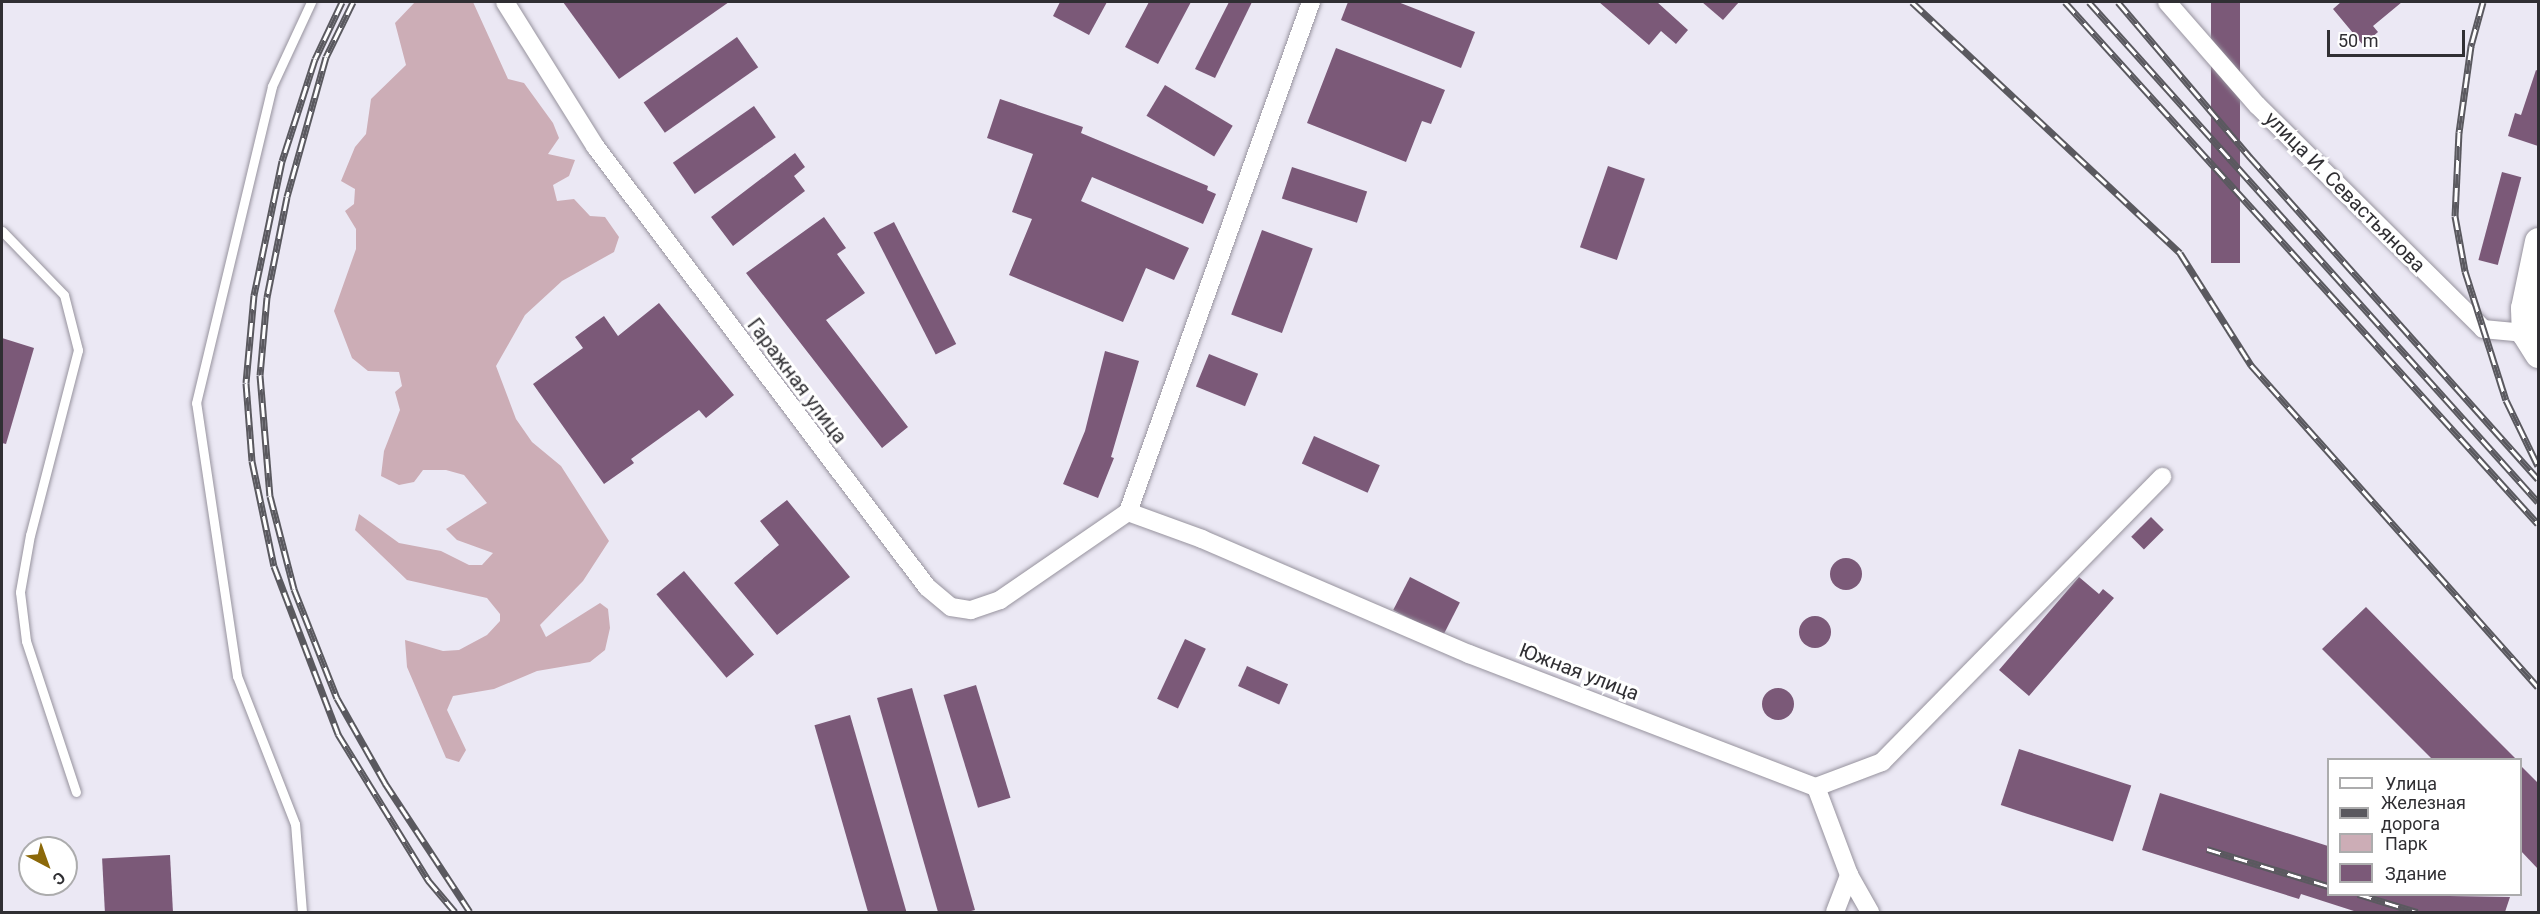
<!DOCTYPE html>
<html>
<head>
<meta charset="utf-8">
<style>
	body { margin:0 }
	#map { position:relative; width:2540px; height:914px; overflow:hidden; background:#ebe8f4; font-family:Roboto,sans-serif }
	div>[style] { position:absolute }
	.green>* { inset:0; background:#ccadb6 }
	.building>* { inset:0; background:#7b5978; transform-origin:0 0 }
	.round { border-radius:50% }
	.roads { filter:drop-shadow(0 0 2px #97939e) drop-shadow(0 0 2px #97939e) }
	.lane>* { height:9px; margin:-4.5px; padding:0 4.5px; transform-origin:4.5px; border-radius:4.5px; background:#fff }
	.street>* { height:18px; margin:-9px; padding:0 9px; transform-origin:9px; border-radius:9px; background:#fff }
	.secondary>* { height:27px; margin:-13.5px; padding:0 13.5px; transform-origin:13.5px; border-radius:13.5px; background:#fff }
	.rail>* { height:7px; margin-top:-3.5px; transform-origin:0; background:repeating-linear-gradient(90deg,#fff 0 14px,#5a595f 0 28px); box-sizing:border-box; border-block:2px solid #5a595f }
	span { translate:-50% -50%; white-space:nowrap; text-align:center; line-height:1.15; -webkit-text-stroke:6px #fff; paint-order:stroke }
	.street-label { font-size:20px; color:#302f33 }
	.frame { position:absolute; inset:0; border:3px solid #302f33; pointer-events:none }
	.legend { position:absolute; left:2327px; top:758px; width:195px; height:138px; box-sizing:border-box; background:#fff; border:2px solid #acacad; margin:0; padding:8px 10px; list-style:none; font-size:18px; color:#302f33 }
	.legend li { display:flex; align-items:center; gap:12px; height:30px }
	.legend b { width:30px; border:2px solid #acacad }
	.north { position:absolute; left:18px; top:836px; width:60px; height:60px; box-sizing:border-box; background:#fff; border:2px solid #acacad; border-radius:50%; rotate:139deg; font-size:16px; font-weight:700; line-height:24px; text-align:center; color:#302f33 }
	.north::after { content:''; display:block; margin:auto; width:21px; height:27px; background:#8c6909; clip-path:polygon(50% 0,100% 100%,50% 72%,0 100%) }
	.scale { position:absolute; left:2327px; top:30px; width:138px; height:27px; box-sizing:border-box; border:3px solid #302f33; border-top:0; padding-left:8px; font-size:18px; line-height:21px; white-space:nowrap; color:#302f33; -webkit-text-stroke:4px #fff; paint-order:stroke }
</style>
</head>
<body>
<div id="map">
	<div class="green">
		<div style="clip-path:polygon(415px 2px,473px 2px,508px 79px,524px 83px,553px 123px,559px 138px,548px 154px,575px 160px,569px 176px,553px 185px,557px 201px,574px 199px,590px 216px,605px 217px,619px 237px,614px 252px,562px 281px,525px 315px,496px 366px,516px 419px,532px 442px,561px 466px,609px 541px,583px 581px,540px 625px,546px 637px,600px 603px,608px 609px,610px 628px,605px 650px,590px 662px,537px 671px,494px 689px,453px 696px,447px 710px,466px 750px,459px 762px,446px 758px,407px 667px,405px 640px,443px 651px,459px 650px,487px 635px,500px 621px,500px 614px,487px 598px,407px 580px,355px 530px,359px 514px,399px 543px,441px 551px,469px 565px,482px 565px,493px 553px,457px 540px,446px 529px,487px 503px,464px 475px,446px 470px,423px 470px,414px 482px,399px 485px,381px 476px,384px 451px,400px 410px,395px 392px,402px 386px,399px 372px,368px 371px,352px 358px,334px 311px,356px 249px,356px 229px,345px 211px,354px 204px,355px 189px,341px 181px,355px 147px,366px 134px,371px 99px,406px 65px,395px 23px)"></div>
	</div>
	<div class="building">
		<div style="clip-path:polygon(563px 2px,729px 2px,619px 79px)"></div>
		<div style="clip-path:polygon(1060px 2px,1107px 2px,1089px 35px,1053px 16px)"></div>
		<div style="clip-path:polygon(1149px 2px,1191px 2px,1158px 64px,1125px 47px)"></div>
		<div style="clip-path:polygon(1229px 2px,1252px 2px,1215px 78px,1195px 69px)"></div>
		<div style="clip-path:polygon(1348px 2px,1398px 2px,1475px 32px,1461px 68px,1341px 20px)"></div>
		<div style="clip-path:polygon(1599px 2px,1657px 2px,1688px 30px,1676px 44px,1661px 31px,1649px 45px)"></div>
		<div style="clip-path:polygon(1702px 2px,1739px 2px,1723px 20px)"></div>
		<div style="left:2211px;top:2px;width:29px;height:261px"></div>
		<div style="clip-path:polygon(2341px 2px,2402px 2px,2373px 26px,2378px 32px,2363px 45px,2333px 9px)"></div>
		<div style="left:737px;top:37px;width:37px;height:114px;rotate:55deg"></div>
		<div style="clip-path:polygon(1336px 48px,1445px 90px,1431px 124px,1422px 121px,1406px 162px,1307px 123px)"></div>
		<div style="clip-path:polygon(2536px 70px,2538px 71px,2538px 146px,2508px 136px,2515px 113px,2521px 115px)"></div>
		<div style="left:1165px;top:85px;width:79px;height:36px;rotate:31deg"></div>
		<div style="clip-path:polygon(1000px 99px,1083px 127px,1081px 133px,1208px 186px,1207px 190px,1216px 194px,1203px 224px,1092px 177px,1081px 201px,1189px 248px,1174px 280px,1146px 268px,1123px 322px,1009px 275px,1032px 219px,1012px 212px,1033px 154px,987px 138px)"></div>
		<div style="left:754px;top:106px;width:38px;height:99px;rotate:55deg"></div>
		<div style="clip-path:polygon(795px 153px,805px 167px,794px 176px,805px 191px,733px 246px,711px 217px)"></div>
		<div style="left:1608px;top:166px;width:39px;height:86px;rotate:19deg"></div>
		<div style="left:1292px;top:167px;width:79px;height:33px;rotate:18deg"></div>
		<div style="left:2502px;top:172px;width:20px;height:91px;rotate:15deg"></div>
		<div style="clip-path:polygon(824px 217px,846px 248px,837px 254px,865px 293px,826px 320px,908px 427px,882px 448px,746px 273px)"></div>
		<div style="left:894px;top:222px;width:137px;height:23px;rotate:63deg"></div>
		<div style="left:1262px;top:230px;width:54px;height:90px;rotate:20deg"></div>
		<div style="clip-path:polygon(659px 303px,734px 395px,706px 418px,699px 410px,631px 459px,634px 463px,604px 484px,533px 384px,583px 348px,575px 337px,604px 316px,618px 336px)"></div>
		<div style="clip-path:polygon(2px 338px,34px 348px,6px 444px,2px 443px)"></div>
		<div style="clip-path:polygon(1105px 351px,1139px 361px,1111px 457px,1114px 458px,1098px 498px,1063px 484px,1085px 431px)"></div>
		<div style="left:1209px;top:354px;width:53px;height:35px;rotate:22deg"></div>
		<div style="left:1314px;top:436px;width:72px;height:30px;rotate:24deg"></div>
		<div style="clip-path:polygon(787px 500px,850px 577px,777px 635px,734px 583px,779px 545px,760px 521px)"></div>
		<div style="left:2151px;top:517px;width:18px;height:28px;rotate:45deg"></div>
		<div class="round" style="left:1830px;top:558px;width:32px;height:32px"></div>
		<div style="left:684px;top:571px;width:109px;height:36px;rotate:50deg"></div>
		<div style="left:1410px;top:577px;width:56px;height:37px;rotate:27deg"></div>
		<div style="clip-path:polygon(2079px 577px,2099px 594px,2103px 589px,2114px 598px,2029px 696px,1999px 670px)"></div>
		<div style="clip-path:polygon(2366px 607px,2483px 726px,2516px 759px,2432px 759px,2322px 649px)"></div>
		<div class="round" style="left:1799px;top:616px;width:32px;height:32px"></div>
		<div style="left:1185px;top:639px;width:23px;height:66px;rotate:25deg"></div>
		<div style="left:1247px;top:666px;width:45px;height:22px;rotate:24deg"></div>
		<div style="left:976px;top:685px;width:118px;height:34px;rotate:73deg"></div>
		<div class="round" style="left:1762px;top:688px;width:32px;height:32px"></div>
		<div style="clip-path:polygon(912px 688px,975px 910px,967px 912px,938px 912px,877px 698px)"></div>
		<div style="left:850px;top:715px;width:205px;height:37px;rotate:74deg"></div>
		<div style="left:2019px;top:749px;width:118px;height:59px;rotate:18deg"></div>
		<div style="clip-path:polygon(2520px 765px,2538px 783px,2538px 869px,2520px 850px)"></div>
		<div style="clip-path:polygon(2160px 793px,2328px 846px,2328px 894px,2510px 897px,2505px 912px,2357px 912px,2301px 894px,2299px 899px,2142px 850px)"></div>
		<div style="left:170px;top:855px;width:57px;height:68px;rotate:87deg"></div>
	</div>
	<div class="roads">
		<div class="lane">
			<div style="left:2px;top:231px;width:89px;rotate:45.9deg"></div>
			<div style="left:64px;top:295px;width:57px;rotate:75.7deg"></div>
			<div style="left:78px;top:350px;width:191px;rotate:104.5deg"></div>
			<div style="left:30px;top:535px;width:58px;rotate:100deg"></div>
			<div style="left:20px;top:592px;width:49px;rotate:83deg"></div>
			<div style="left:26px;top:641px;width:159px;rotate:71.7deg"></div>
			<div style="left:302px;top:912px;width:88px;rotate:-94.5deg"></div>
			<div style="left:295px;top:824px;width:159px;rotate:-111.4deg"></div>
			<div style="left:237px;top:676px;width:276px;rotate:-98.5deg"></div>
			<div style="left:196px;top:403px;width:326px;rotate:-76.5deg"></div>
			<div style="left:272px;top:86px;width:93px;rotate:-65.1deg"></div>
		</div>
		<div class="street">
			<div style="left:505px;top:2px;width:170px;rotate:58deg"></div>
			<div style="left:595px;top:146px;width:552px;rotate:53.03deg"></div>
			<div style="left:927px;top:587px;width:31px;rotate:40deg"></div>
			<div style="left:951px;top:607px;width:20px;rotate:9deg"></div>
			<div style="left:971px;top:610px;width:31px;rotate:-19deg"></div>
			<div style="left:1000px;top:600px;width:155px;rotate:-34.5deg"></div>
			<div style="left:2167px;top:2px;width:137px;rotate:48.9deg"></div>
			<div style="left:2257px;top:105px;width:318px;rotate:44.7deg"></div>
			<div style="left:2483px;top:329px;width:42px;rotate:5.4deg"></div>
			<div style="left:1128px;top:512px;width:79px;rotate:20deg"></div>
			<div style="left:1202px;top:539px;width:291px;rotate:23.3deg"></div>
			<div style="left:1469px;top:654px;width:372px;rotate:21deg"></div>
			<div style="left:1816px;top:787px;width:94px;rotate:69.4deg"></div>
			<div style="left:1849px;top:875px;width:43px;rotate:60.4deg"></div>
			<div style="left:1128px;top:512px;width:542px;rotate:-70.26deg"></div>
			<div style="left:1816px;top:787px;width:71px;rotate:-20.7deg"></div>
			<div style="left:1882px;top:762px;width:400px;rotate:-45.5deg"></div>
			<div style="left:1835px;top:912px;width:40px;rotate:-69deg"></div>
		</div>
		<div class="secondary">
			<div style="left:2538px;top:241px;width:68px;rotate:101.8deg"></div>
			<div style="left:2524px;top:308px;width:25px;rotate:88deg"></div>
			<div style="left:2525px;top:333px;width:25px;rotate:58deg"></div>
		</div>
	</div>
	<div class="rail">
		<div style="left:342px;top:2px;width:63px;rotate:115.3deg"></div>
		<div style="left:315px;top:59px;width:107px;rotate:107.9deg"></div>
		<div style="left:282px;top:161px;width:137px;rotate:101.8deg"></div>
		<div style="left:254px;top:295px;width:88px;rotate:95.2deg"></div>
		<div style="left:246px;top:383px;width:78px;rotate:85.6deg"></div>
		<div style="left:252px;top:461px;width:107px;rotate:78.2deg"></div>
		<div style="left:274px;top:566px;width:180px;rotate:69.1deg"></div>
		<div style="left:338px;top:734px;width:172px;rotate:58.3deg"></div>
		<div style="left:428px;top:880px;width:42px;rotate:49.8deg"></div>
		<div style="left:353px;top:2px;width:61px;rotate:116.1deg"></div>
		<div style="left:326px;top:57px;width:145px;rotate:105.6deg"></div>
		<div style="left:287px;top:197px;width:102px;rotate:101.3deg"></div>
		<div style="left:267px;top:297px;width:78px;rotate:95.1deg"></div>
		<div style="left:260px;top:375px;width:121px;rotate:85.3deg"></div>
		<div style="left:270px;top:496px;width:96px;rotate:75.5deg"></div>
		<div style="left:294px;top:589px;width:117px;rotate:68.5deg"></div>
		<div style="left:337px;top:698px;width:98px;rotate:60.5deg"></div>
		<div style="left:385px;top:783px;width:154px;rotate:56.6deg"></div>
		<div style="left:1912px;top:2px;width:367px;rotate:43.1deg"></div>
		<div style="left:2180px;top:253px;width:133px;rotate:57.6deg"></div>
		<div style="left:2251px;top:365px;width:431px;rotate:48.3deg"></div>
		<div style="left:2065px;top:2px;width:704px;rotate:47.82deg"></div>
		<div style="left:2089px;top:2px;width:672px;rotate:48.08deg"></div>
		<div style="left:2118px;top:2px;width:204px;rotate:49.6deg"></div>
		<div style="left:2250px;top:157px;width:432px;rotate:48.2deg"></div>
		<div style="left:2483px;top:2px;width:46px;rotate:105.3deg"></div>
		<div style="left:2471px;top:46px;width:87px;rotate:97.9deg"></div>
		<div style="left:2459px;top:132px;width:84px;rotate:92.7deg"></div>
		<div style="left:2455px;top:216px;width:56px;rotate:79.7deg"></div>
		<div style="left:2465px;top:271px;width:135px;rotate:72.4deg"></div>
		<div style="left:2506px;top:400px;width:73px;rotate:64.1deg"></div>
		<div style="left:2207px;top:849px;width:127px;rotate:17deg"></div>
		<div style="left:2358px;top:894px;width:62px;rotate:17deg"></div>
	</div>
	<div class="street-label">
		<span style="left:2345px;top:192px;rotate:45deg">улица И. Севастьянова</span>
		<span style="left:797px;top:381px;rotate:53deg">Гаражная улица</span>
		<span style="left:1579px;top:672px;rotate:21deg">Южная улица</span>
	</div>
	<div class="frame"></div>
	<ul class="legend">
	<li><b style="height:8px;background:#fff"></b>Улица</li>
	<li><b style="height:8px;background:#5a595f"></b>Железная дорога</li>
	<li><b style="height:16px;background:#ccadb6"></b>Парк</li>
	<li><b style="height:16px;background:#7b5978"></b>Здание</li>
	</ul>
	<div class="north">С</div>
	<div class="scale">50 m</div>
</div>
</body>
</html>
